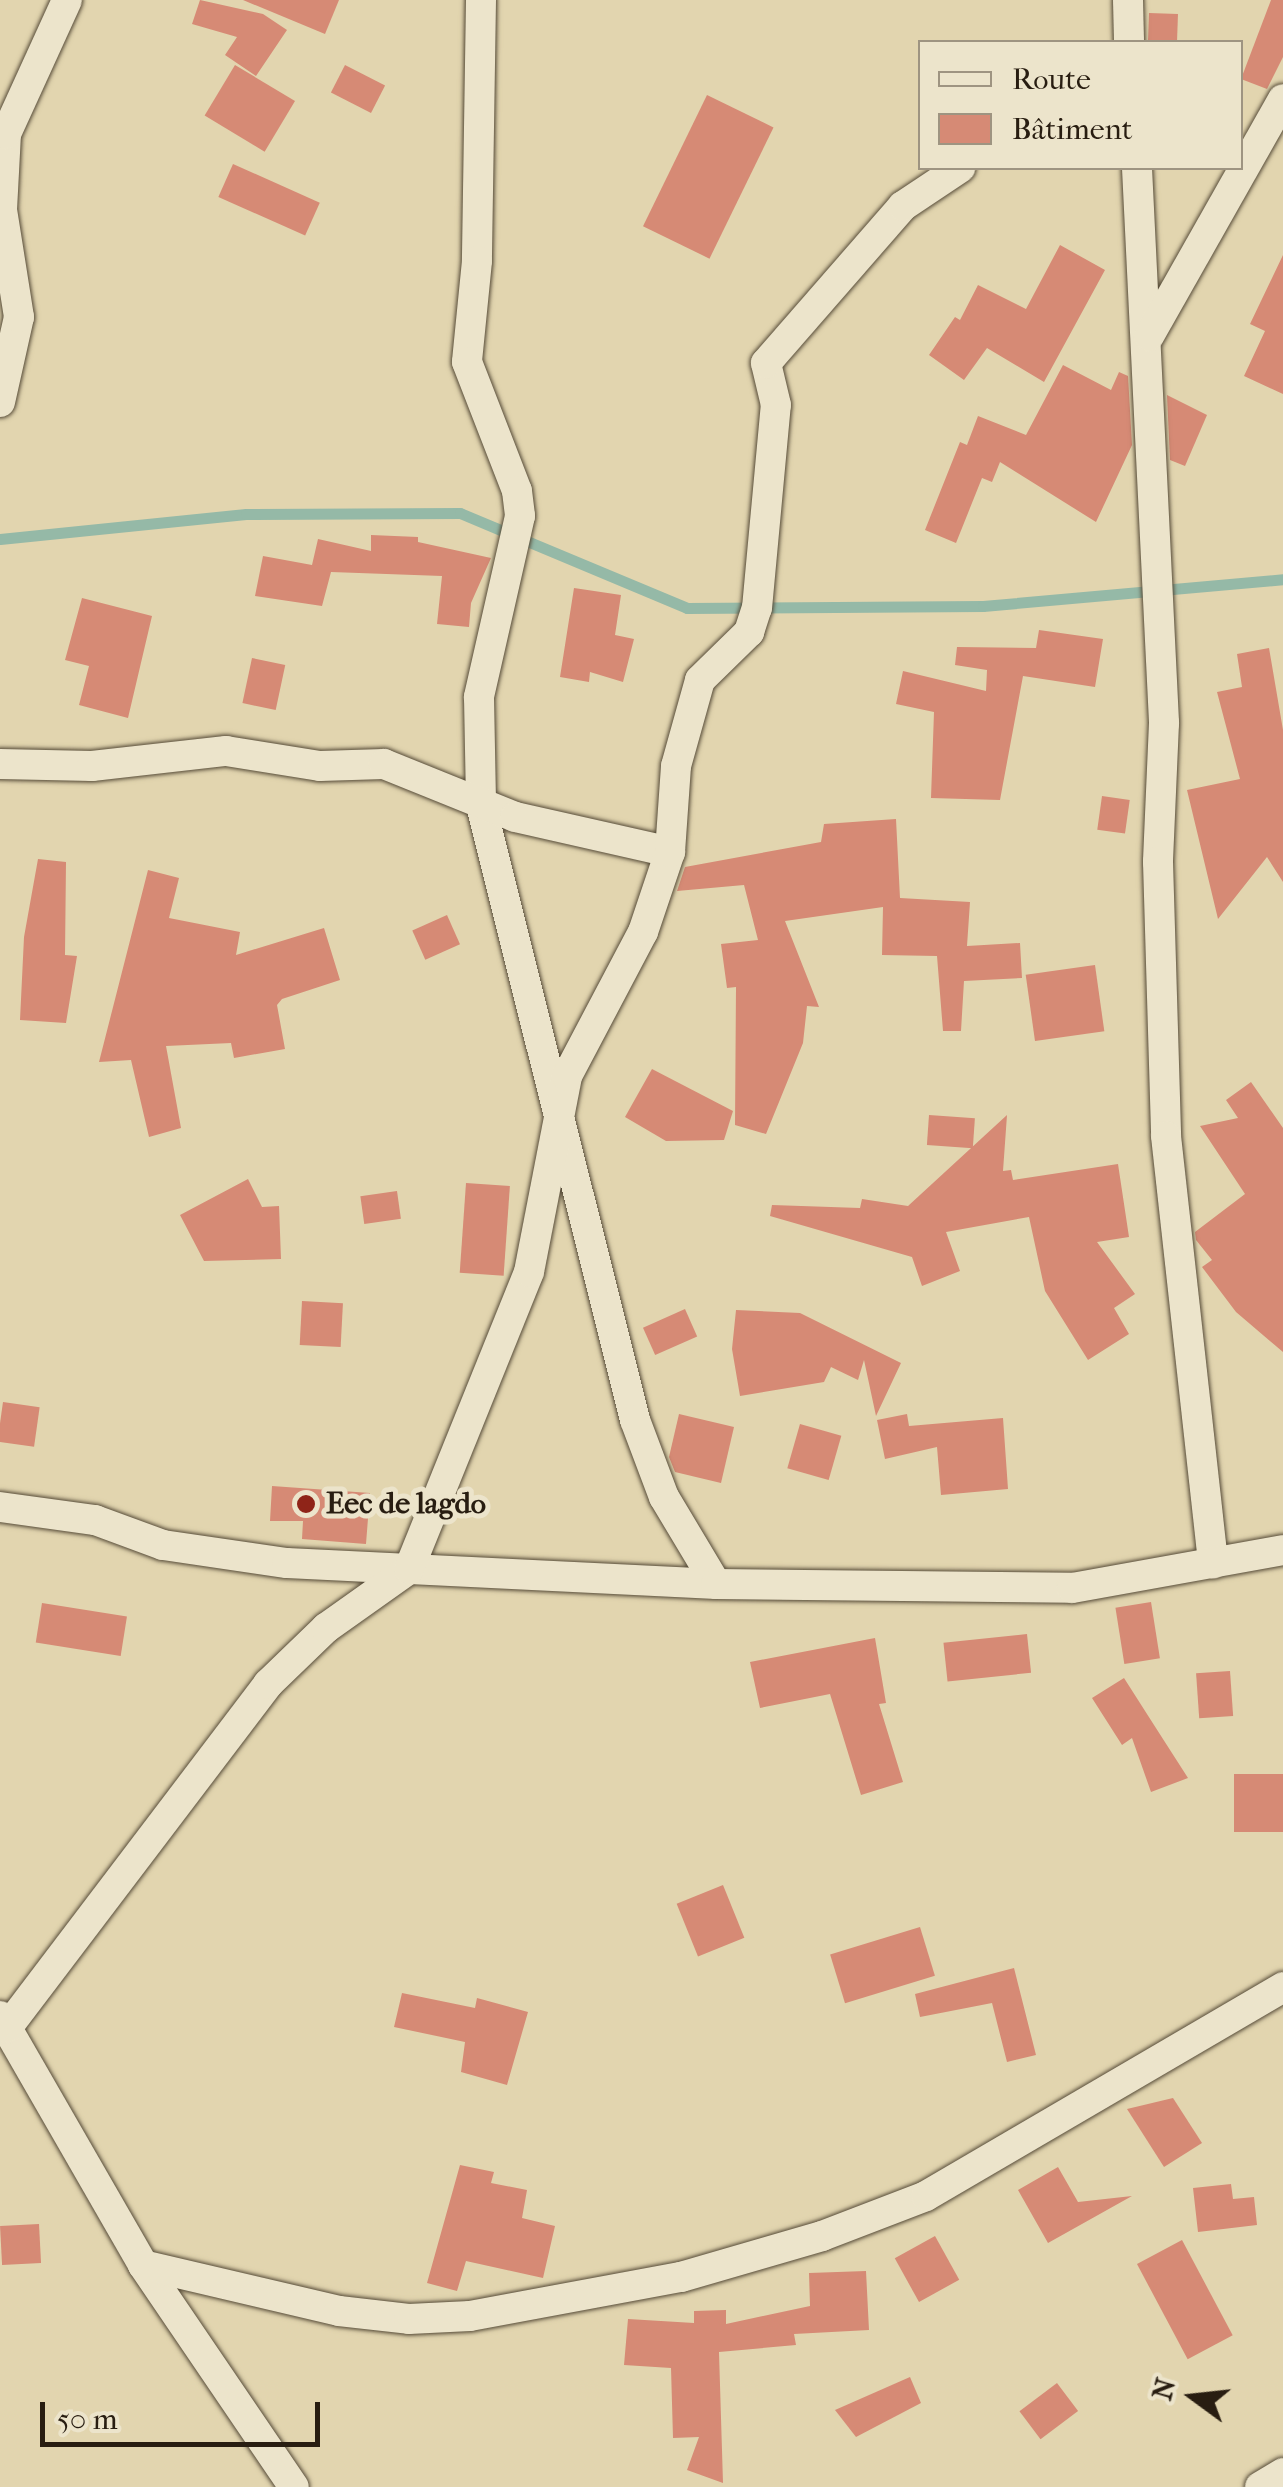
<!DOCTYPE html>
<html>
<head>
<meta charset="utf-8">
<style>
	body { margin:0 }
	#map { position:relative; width:1283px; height:2487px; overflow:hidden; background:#e2d5af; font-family:"IM FELL French Canon",serif }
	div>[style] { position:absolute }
	.stream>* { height:11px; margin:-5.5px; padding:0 5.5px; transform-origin:5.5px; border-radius:5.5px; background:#95b9a7 }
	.building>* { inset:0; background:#d68a75; transform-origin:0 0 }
	.roads { filter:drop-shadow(0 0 2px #564b38) drop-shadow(0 0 2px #564b38) }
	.street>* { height:30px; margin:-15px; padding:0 15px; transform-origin:15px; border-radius:15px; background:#ece4cb }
	.dots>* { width:28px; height:28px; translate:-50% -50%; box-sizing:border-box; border:5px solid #ece4cb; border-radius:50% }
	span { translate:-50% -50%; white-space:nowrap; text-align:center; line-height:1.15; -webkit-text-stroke:10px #ece4cb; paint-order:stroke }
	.poi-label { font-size:30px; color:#281d11; font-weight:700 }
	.left { translate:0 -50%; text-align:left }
	.legend { position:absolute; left:918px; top:40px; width:325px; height:130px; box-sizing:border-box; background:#ece4cb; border:2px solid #9e9481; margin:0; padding:12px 18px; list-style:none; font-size:30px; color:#281d11 }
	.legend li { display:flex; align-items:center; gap:20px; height:50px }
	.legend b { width:50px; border:2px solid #9e9481 }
	.north { position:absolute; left:1143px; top:2347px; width:100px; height:100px; -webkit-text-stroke:8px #ece4cb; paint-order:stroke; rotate:285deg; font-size:28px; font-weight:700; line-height:40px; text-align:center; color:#281d11 }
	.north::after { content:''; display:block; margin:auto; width:35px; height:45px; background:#281d11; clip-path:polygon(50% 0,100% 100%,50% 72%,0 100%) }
	.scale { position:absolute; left:40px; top:2402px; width:280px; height:45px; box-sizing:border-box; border:5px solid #281d11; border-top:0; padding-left:12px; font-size:30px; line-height:35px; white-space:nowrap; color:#281d11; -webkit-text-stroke:8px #ece4cb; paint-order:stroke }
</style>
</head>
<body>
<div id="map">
	<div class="stream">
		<div style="left:0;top:539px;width:247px;rotate:-5.8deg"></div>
		<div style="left:246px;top:514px;width:214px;rotate:-0.3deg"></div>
		<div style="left:460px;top:513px;width:246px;rotate:22.7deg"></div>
		<div style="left:687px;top:608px;width:296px;rotate:-0.4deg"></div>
		<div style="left:983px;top:606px;width:301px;rotate:-5.1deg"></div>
	</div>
	<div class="building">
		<div style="clip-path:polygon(200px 0,263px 14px,287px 30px,256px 76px,225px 55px,237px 37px,192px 24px)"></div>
		<div style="clip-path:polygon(243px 0,339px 0,325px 34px)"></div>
		<div style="clip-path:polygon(1271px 0,1283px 0,1283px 57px,1267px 89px,1241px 79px)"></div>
		<div style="left:1149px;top:13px;width:29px;height:29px;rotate:2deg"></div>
		<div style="left:235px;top:65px;width:70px;height:59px;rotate:31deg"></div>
		<div style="left:345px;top:65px;width:45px;height:31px;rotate:27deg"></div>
		<div style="left:707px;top:95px;width:74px;height:146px;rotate:26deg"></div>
		<div style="left:233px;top:164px;width:95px;height:36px;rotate:24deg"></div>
		<div style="clip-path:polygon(1060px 245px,1105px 270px,1044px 382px,987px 348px,964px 380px,929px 355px,955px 317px,960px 320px,978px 285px,1026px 309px)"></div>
		<div style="clip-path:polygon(1283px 255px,1283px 394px,1244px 376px,1265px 331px,1250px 324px)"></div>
		<div style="clip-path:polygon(1063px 365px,1111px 390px,1119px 372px,1128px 376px,1132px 445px,1096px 522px,1000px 462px,992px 482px,982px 478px,956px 543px,925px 530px,960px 442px,967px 445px,978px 416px,1026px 435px)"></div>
		<div style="clip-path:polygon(1167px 395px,1207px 415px,1185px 466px,1170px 460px)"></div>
		<div style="clip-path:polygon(371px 535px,418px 537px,418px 542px,491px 558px,471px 603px,469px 627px,437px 624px,442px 576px,331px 572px,322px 606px,255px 596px,263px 556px,312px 565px,318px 539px,371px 551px)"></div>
		<div style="clip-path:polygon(574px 588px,621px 595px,615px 635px,634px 639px,623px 682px,590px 672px,589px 682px,560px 677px)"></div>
		<div style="clip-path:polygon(82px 598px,152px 616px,128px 718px,79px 705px,89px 666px,65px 660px)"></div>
		<div style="clip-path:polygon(1039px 630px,1103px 639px,1095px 687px,1023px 676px,1000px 800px,931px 798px,934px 712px,896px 704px,903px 671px,986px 691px,987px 670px,955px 665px,957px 647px,1036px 648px)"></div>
		<div style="clip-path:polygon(1269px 648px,1283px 730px,1283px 882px,1267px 857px,1218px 919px,1187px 790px,1240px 779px,1217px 692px,1242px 687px,1237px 654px)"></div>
		<div style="left:252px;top:658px;width:34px;height:46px;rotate:12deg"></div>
		<div style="left:1102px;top:796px;width:28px;height:34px;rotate:8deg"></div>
		<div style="clip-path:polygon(896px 819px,900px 898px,970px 902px,967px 946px,1020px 943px,1022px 978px,964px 981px,961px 1031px,943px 1031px,937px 956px,882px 955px,883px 907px,785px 921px,819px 1007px,807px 1006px,803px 1043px,766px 1134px,735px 1125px,736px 987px,727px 988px,721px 944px,758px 940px,744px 885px,677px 891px,685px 867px,821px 842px,824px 824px)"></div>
		<div style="clip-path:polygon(38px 859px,66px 862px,65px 955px,77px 956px,66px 1023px,20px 1020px,24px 937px)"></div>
		<div style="clip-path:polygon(148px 870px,179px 878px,169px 918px,240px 932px,236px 955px,324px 928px,340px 980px,282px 999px,277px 1005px,285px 1049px,234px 1058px,231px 1043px,166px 1046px,181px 1128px,149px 1137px,131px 1060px,99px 1062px)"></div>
		<div style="left:447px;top:915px;width:32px;height:38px;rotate:66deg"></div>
		<div style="left:1095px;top:965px;width:67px;height:70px;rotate:82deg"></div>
		<div style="clip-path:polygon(652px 1069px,733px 1111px,724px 1140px,666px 1141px,625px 1117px)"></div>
		<div style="clip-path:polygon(1251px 1082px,1283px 1128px,1283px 1352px,1236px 1312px,1202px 1267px,1212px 1260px,1196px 1240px,1195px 1232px,1245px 1194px,1200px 1126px,1238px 1118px,1226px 1100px)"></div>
		<div style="left:929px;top:1115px;width:46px;height:30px;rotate:4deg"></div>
		<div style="clip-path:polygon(1007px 1115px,1003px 1171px,1011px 1170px,1013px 1180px,1118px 1164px,1129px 1237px,1097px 1242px,1135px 1294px,1114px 1308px,1129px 1334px,1088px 1360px,1045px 1291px,1029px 1217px,946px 1232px,960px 1271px,922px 1286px,912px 1257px,770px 1216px,772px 1205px,860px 1208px,862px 1199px,908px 1206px)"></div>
		<div style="clip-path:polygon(248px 1179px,262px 1207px,279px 1206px,281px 1259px,204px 1261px,180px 1215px)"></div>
		<div style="left:466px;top:1183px;width:44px;height:90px;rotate:4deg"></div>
		<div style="left:397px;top:1191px;width:28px;height:37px;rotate:82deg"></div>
		<div style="left:302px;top:1301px;width:41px;height:44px;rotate:3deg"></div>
		<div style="left:685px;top:1309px;width:30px;height:46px;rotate:66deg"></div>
		<div style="clip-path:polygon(736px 1310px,800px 1313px,901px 1363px,876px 1416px,864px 1360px,858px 1380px,831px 1367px,824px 1382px,740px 1396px,732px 1349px)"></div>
		<div style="left:3px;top:1402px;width:37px;height:40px;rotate:8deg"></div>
		<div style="clip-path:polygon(679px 1414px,734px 1427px,721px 1483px,675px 1472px,669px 1457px)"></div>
		<div style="clip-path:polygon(907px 1414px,909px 1426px,1003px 1418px,1008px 1489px,941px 1495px,937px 1447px,885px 1459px,877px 1420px)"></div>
		<div style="left:800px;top:1424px;width:43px;height:46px;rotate:16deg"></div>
		<div style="clip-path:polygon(272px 1486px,370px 1493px,366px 1544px,302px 1539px,303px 1521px,270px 1521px)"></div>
		<div style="left:1151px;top:1602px;width:57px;height:36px;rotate:81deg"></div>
		<div style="left:42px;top:1603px;width:86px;height:40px;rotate:9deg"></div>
		<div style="left:1027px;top:1634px;width:39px;height:84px;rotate:84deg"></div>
		<div style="clip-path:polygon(875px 1638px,886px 1703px,879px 1704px,903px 1782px,861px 1795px,830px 1694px,760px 1708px,750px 1662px)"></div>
		<div style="left:1230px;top:1671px;width:45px;height:34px;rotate:86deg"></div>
		<div style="clip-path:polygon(1124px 1678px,1154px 1725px,1188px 1778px,1151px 1792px,1132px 1738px,1122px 1745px,1092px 1698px)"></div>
		<div style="left:1283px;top:1774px;width:58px;height:49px;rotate:90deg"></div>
		<div style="left:723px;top:1885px;width:57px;height:50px;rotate:68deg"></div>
		<div style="left:920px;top:1927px;width:51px;height:94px;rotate:73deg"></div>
		<div style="clip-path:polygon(1014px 1968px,1036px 2055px,1007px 2062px,992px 2003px,920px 2017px,915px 1994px)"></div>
		<div style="clip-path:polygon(402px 1993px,475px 2008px,477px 1998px,528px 2012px,507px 2085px,461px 2072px,465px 2042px,394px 2027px)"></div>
		<div style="clip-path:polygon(1173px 2098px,1202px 2143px,1164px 2167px,1127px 2109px)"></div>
		<div style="clip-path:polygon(460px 2165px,494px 2172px,491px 2183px,527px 2190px,522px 2218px,555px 2226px,543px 2278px,466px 2261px,457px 2291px,427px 2283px)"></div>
		<div style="clip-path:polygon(1058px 2167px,1078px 2202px,1132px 2196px,1048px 2243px,1018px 2190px)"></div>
		<div style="clip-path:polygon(1231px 2184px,1233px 2199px,1254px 2197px,1257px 2225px,1198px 2232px,1193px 2188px)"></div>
		<div style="left:39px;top:2224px;width:39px;height:39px;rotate:87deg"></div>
		<div style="left:935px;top:2236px;width:50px;height:46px;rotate:61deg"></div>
		<div style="left:1182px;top:2240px;width:108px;height:51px;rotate:62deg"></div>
		<div style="clip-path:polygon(866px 2271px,869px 2330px,794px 2334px,796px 2345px,719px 2352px,723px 2483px,687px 2470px,699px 2437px,673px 2438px,671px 2368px,624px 2365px,628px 2319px,694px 2323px,694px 2311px,726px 2310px,726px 2324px,810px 2306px,809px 2273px)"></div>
		<div style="clip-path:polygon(910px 2377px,921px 2403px,856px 2437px,835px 2410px)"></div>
		<div style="left:1057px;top:2383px;width:35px;height:47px;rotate:53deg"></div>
	</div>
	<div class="roads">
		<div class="street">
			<div style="left:481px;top:0;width:261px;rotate:90.9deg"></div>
			<div style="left:477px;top:261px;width:101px;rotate:95.7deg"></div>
			<div style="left:467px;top:362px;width:138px;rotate:68.8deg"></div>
			<div style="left:517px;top:491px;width:25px;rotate:83deg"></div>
			<div style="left:520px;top:516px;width:186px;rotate:102.8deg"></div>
			<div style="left:479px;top:697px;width:108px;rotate:88.9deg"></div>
			<div style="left:481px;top:805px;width:634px;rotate:75.94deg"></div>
			<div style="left:635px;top:1420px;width:82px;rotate:69.4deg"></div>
			<div style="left:664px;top:1497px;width:101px;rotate:59.1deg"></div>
			<div style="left:1128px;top:0;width:42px;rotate:88.6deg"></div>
			<div style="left:1137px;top:168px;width:556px;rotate:87.21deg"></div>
			<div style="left:1164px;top:723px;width:139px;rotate:92.5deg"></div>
			<div style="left:1158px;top:862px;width:274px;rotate:88.3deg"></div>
			<div style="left:1166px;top:1136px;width:430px;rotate:83.7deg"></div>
			<div style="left:1149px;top:336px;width:272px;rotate:-60.5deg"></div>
			<div style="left:0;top:402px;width:87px;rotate:-77.4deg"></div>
			<div style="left:19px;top:317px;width:108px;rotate:-99deg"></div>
			<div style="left:2px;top:210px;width:76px;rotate:-87deg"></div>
			<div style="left:6px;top:134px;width:147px;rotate:-65.5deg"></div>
			<div style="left:0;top:764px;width:92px;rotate:1.2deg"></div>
			<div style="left:92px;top:766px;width:135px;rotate:-6.4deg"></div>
			<div style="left:226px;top:751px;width:95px;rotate:9.1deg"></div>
			<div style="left:320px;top:766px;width:64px;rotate:-1.8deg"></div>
			<div style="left:384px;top:764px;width:141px;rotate:22deg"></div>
			<div style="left:515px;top:817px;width:159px;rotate:12.7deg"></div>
			<div style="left:0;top:1507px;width:96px;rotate:7.8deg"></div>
			<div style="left:95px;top:1520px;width:72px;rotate:20.2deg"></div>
			<div style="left:163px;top:1545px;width:125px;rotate:8.3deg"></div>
			<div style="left:287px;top:1563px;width:430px;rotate:2.8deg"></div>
			<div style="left:716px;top:1584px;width:356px;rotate:0.6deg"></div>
			<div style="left:1072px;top:1588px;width:214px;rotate:-10.2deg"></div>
			<div style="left:0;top:2016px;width:287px;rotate:60.1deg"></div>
			<div style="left:143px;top:2265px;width:268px;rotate:55.8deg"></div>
			<div style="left:7px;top:2028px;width:432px;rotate:-52.8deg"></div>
			<div style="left:268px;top:1684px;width:81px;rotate:-44deg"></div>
			<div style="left:326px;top:1628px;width:102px;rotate:-35.4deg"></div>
			<div style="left:409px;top:1569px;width:320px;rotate:-68deg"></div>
			<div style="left:529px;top:1272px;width:200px;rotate:-79deg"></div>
			<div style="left:567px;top:1076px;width:163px;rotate:-62.2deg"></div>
			<div style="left:643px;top:932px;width:84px;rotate:-71.4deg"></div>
			<div style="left:670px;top:852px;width:86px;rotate:-86deg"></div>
			<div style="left:676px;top:766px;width:89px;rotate:-74.4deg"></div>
			<div style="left:700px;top:680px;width:69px;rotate:-44.4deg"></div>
			<div style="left:749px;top:632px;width:25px;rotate:-72deg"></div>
			<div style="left:757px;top:608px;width:204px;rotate:-84.7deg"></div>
			<div style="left:776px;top:405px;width:43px;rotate:-103.4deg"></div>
			<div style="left:766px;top:363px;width:208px;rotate:-48.9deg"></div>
			<div style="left:903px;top:206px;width:69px;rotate:-33.7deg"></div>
			<div style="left:143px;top:2265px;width:201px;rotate:13.2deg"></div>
			<div style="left:339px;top:2311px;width:70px;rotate:6.5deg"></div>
			<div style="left:409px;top:2319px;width:61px;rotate:-2.8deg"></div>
			<div style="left:470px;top:2316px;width:215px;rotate:-10.5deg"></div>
			<div style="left:681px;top:2277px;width:147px;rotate:-16.2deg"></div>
			<div style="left:822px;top:2236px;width:111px;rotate:-21deg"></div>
			<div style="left:926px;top:2196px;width:414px;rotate:-30.3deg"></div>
			<div style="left:1260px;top:2487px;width:27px;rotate:-31deg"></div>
		</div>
	</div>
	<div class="dots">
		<div style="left:306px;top:1504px;background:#8f2418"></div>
	</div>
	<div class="poi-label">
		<span class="left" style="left:326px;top:1504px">Eec de lagdo</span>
	</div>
	<ul class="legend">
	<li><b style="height:12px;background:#ece4cb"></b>Route</li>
	<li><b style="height:28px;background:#d68a75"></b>Bâtiment</li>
	</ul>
	<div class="north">N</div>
	<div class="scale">50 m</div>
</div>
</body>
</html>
